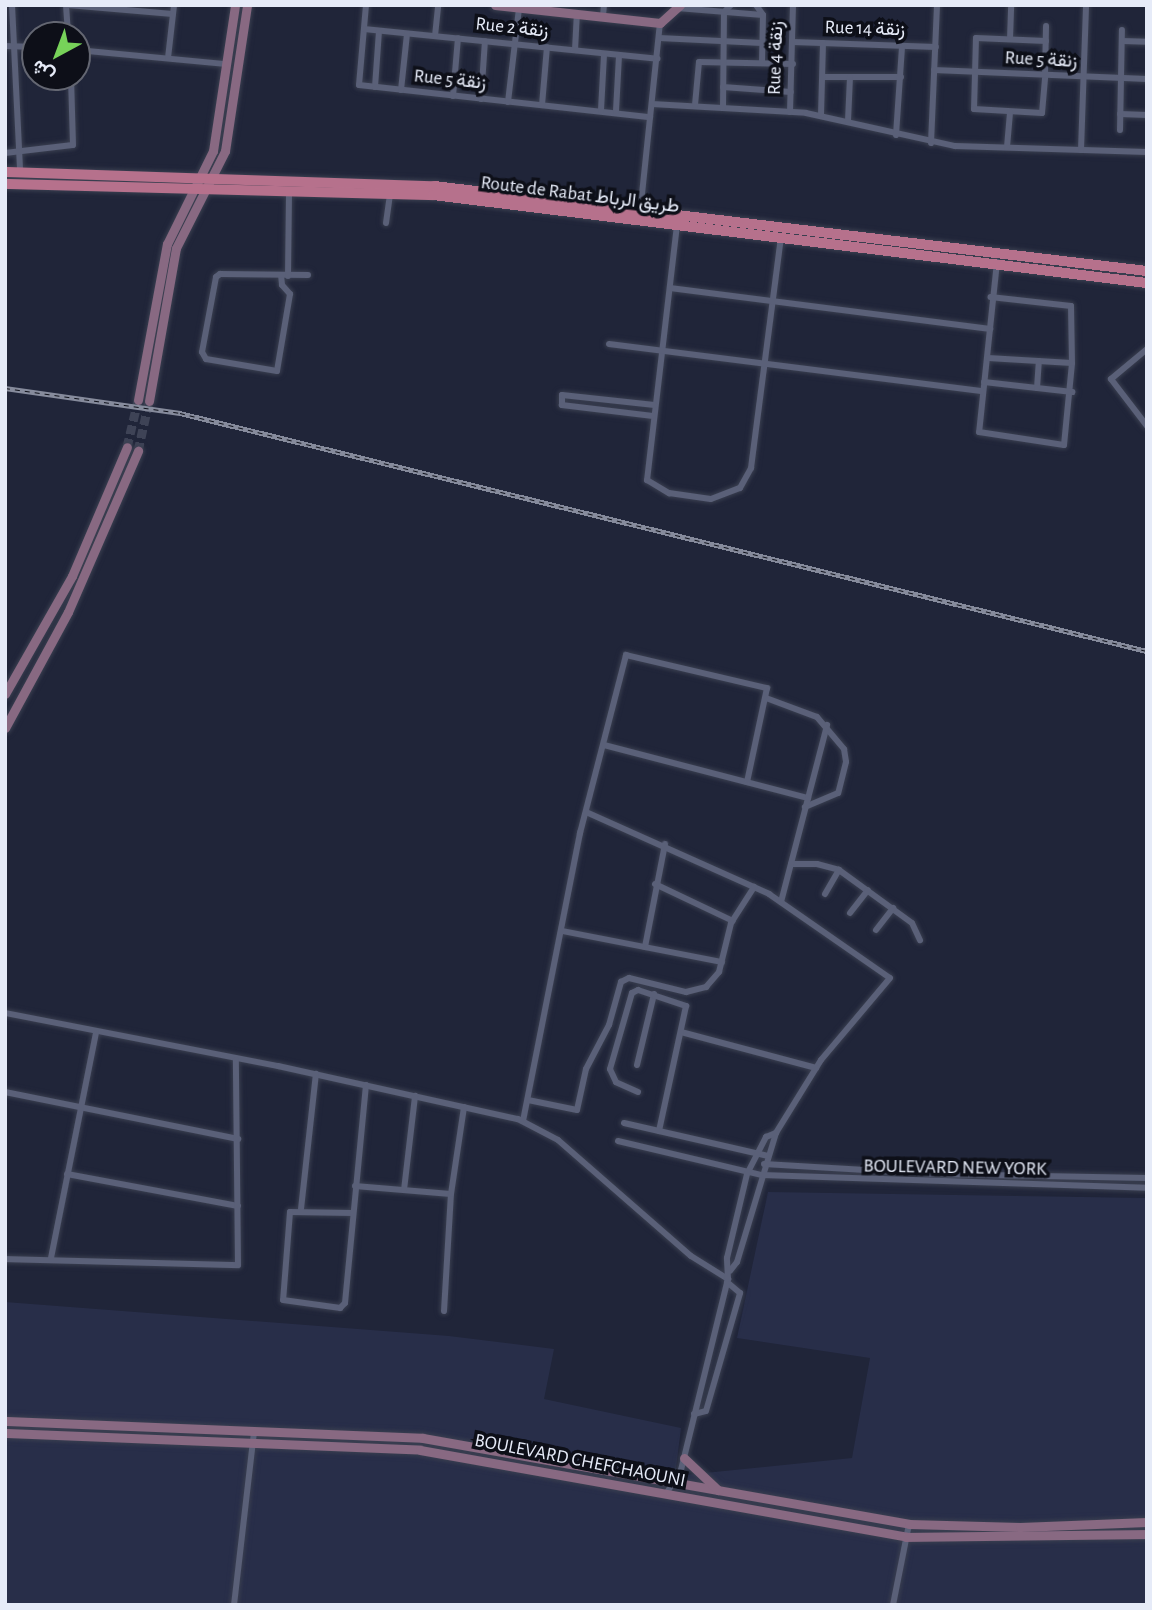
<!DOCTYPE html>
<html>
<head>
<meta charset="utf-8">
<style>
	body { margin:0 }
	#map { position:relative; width:1152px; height:1610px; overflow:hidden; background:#202539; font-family:"Alegreya Sans",Vazirmatn,sans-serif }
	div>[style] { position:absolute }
	.built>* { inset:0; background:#282e49 }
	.secondary-tunnel>* { height:9px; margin-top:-4.5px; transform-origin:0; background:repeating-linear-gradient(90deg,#3e4356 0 9px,transparent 0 13.5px) }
	.roads { filter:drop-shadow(0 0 2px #3a3f50) drop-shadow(0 0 2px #3a3f50) }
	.street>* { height:6px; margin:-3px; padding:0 3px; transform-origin:3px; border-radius:3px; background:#5a6078 }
	.secondary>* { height:9px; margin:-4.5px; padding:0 4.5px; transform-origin:4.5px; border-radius:4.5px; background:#886982 }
	.primary>* { height:10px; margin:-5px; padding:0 5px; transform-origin:5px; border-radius:5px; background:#b6718c }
	.rail>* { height:4.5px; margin-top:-2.25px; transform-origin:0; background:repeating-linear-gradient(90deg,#0d0f18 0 5px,#868b9c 0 10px); box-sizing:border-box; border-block:2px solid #868b9c }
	span { translate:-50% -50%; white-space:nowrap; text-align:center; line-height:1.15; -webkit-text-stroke:7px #0d0f18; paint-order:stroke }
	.street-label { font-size:19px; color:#e6ebf8 }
	.frame { position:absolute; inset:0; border:7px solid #e6ebf8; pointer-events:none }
	.north { position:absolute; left:21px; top:21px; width:70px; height:70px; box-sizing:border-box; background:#0d0f18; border:2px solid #646772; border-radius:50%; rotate:221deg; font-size:19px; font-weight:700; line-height:28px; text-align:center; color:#e6ebf8 }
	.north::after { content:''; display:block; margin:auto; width:24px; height:32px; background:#77d259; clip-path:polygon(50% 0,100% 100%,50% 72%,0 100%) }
</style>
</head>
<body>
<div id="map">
	<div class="built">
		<div style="clip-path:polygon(768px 1192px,1147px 1198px,1147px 1605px,5px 1605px,5px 1302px,449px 1336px,554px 1349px,544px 1399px,681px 1428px,675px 1476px,852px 1458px,870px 1358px,737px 1338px)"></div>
	</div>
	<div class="secondary-tunnel">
		<div style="left:127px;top:447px;width:48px;rotate:-76.8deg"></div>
		<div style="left:138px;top:451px;width:51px;rotate:-77.6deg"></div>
	</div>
	<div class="roads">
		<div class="street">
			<div style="left:12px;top:5px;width:166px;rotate:87.2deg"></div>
			<div style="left:66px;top:5px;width:30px;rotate:86deg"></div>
			<div style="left:68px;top:5px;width:105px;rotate:4.9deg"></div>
			<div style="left:366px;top:5px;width:80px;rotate:95deg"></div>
			<div style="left:359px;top:85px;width:293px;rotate:6.3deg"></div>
			<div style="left:756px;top:5px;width:12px;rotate:55deg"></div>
			<div style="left:763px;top:15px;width:47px;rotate:91.2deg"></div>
			<div style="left:677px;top:8px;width:86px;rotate:4.7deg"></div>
			<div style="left:603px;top:16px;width:11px;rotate:-85deg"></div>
			<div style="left:364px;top:29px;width:295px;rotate:5.8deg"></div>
			<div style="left:435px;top:36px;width:31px;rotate:-84deg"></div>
			<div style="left:659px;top:38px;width:103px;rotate:2.8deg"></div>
			<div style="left:1010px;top:39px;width:34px;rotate:-88deg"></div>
			<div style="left:1046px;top:41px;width:70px;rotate:-177.5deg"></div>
			<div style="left:976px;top:38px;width:71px;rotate:91.6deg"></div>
			<div style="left:974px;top:109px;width:68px;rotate:3.4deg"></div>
			<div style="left:1042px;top:113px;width:38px;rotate:-85deg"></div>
			<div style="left:1045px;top:75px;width:49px;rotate:-88.8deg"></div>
			<div style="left:1122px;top:41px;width:25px;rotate:2deg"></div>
			<div style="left:793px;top:42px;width:143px;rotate:2deg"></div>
			<div style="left:5px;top:46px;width:30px;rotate:2deg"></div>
			<div style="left:77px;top:50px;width:150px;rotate:5.4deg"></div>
			<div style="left:575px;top:50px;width:37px;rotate:-87deg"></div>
			<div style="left:168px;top:58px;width:53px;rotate:-83.5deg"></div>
			<div style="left:934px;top:70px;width:213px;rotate:2.4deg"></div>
			<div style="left:823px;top:77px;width:78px"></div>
			<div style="left:375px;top:87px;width:56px;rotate:-85.9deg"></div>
			<div style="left:723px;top:87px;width:68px;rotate:4.2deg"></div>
			<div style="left:401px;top:90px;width:56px;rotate:-83.9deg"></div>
			<div style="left:453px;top:96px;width:58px;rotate:-85.1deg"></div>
			<div style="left:481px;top:99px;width:58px;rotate:-86.1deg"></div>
			<div style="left:508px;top:102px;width:95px;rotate:-83.3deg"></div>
			<div style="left:652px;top:104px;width:154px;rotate:3.3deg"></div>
			<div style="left:806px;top:113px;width:153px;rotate:12.5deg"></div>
			<div style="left:955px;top:146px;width:192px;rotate:1.8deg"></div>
			<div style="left:542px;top:105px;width:58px;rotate:-85.1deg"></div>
			<div style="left:695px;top:105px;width:43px;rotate:-84.7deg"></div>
			<div style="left:699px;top:62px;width:94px;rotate:1.2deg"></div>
			<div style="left:723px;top:107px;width:95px;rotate:-89.4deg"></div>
			<div style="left:724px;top:12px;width:10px;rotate:-45deg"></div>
			<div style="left:601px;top:110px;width:56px;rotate:-86.9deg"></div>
			<div style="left:616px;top:111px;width:56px;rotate:-86.9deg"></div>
			<div style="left:790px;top:112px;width:107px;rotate:-88.4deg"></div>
			<div style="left:1120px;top:114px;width:27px;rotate:2deg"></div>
			<div style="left:821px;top:115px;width:72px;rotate:-88.4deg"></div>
			<div style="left:848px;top:121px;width:44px;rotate:-87.4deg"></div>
			<div style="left:1120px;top:130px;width:100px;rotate:-88.9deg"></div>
			<div style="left:896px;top:135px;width:89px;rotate:-86.1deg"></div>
			<div style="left:931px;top:143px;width:138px;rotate:-87.5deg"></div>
			<div style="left:1007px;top:147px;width:35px;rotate:-85deg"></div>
			<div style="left:1081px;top:150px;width:145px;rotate:-88deg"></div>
			<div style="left:5px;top:153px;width:68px;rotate:-6.7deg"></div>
			<div style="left:73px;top:145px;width:68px;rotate:-91.7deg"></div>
			<div style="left:640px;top:213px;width:191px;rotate:-84deg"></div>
			<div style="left:386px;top:223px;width:29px;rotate:-82deg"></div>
			<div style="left:677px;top:225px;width:257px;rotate:96.7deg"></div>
			<div style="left:647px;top:480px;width:26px;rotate:31deg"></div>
			<div style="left:669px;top:493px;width:42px;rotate:8.1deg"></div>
			<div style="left:711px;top:499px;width:31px;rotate:-21deg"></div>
			<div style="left:740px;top:488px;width:23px;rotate:-61deg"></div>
			<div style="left:751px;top:468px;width:233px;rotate:-82.6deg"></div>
			<div style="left:997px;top:262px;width:171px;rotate:96deg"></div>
			<div style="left:979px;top:432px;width:86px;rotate:8.7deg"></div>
			<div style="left:1064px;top:445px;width:82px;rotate:-84.4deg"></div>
			<div style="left:281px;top:275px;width:10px;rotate:84deg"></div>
			<div style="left:282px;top:285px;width:12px;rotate:48deg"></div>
			<div style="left:290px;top:294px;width:78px;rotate:99.6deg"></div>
			<div style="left:277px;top:371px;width:72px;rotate:-170.4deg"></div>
			<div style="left:206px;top:359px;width:8px;rotate:-120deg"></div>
			<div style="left:202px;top:352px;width:76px;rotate:-79.4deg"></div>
			<div style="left:216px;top:277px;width:5px;rotate:-37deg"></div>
			<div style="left:220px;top:274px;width:88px;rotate:0.7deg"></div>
			<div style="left:288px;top:276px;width:85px;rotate:-89.3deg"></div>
			<div style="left:670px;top:288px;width:323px;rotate:7.3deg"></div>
			<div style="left:609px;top:344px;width:377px;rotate:7.2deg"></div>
			<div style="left:1147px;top:349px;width:47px;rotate:140.2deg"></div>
			<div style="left:1111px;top:379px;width:59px;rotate:52.5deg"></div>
			<div style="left:988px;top:358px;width:84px;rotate:3.4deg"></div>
			<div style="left:1072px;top:363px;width:57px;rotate:-91deg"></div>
			<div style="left:1071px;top:306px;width:81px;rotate:-173.6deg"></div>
			<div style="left:984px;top:382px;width:89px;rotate:6.5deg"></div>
			<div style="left:1037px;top:388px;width:27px;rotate:-86deg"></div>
			<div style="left:653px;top:416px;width:92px;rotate:-173.1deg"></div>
			<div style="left:562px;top:405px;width:10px;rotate:-90deg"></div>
			<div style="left:562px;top:395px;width:93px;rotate:6.2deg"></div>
			<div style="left:766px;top:698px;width:54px;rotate:20.4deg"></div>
			<div style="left:817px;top:717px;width:42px;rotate:49.8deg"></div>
			<div style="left:844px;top:749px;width:13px;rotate:81deg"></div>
			<div style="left:846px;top:762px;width:32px;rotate:104deg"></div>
			<div style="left:838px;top:793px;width:36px;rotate:157deg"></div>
			<div style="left:604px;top:745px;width:211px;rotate:14.6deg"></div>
			<div style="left:586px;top:812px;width:201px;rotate:24.1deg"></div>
			<div style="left:769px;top:894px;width:147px;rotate:34.8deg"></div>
			<div style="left:890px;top:978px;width:107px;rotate:130.1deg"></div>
			<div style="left:821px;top:1060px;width:86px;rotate:121.7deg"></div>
			<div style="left:776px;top:1133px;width:135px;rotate:106.8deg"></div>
			<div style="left:737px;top:1262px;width:11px;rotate:128deg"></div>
			<div style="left:791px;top:864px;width:26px"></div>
			<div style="left:817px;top:864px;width:23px;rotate:15deg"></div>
			<div style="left:839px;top:870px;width:90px;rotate:36deg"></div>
			<div style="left:912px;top:923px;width:19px;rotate:65deg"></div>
			<div style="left:655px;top:884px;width:86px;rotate:25.4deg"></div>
			<div style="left:825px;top:894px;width:28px;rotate:-60deg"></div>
			<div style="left:781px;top:902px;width:183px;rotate:-75.4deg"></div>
			<div style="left:850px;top:913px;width:29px;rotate:-52deg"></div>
			<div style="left:876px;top:930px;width:28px;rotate:-52deg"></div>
			<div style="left:562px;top:931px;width:163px;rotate:11deg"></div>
			<div style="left:645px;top:947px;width:105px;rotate:-79deg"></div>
			<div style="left:5px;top:1013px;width:278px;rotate:11deg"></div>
			<div style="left:278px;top:1066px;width:246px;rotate:12.5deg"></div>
			<div style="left:518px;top:1119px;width:45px;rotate:27.7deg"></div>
			<div style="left:558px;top:1140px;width:176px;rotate:41.1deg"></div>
			<div style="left:691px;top:1256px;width:44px;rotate:31.9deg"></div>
			<div style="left:681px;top:1032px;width:140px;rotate:14.9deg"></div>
			<div style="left:637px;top:1065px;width:73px;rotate:-76.5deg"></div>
			<div style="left:5px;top:1092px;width:238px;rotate:11.4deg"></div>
			<div style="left:638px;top:1092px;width:24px;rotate:-156deg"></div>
			<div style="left:616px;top:1082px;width:14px;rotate:-115deg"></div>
			<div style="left:610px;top:1069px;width:79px;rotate:-73.9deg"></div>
			<div style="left:632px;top:993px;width:7px;rotate:-27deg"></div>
			<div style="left:638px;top:990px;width:51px;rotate:18.4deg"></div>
			<div style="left:686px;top:1006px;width:128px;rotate:102.2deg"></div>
			<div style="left:528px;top:1100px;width:50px;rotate:11.5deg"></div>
			<div style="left:577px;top:1110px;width:42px;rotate:-77.6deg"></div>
			<div style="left:586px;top:1069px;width:50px;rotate:-62.4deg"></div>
			<div style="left:609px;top:1025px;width:45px;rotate:-74.4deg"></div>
			<div style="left:621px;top:982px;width:9px;rotate:-27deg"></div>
			<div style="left:629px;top:978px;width:59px;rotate:13.8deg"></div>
			<div style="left:686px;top:992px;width:21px;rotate:-14deg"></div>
			<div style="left:706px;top:987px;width:20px;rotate:-49deg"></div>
			<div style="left:719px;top:972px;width:50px;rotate:-76.2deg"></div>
			<div style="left:731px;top:923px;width:43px;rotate:-57.4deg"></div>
			<div style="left:523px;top:1121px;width:294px;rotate:-78.8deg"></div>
			<div style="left:580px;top:833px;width:184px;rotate:-75.5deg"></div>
			<div style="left:626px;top:655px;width:145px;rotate:13.2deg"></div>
			<div style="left:767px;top:688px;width:96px;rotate:102deg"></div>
			<div style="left:624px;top:1123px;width:148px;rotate:12.9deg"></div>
			<div style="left:618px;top:1141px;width:148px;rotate:13.3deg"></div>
			<div style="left:762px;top:1175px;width:385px;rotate:1.9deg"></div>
			<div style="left:764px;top:1164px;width:169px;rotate:3.4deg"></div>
			<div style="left:933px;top:1174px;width:214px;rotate:1.1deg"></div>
			<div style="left:67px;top:1174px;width:174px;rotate:10.6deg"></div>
			<div style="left:355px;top:1186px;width:96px;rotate:4.8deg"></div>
			<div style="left:404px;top:1190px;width:95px;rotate:-83.3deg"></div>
			<div style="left:301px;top:1209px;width:136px;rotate:-83.7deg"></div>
			<div style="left:353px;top:1213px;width:63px;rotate:-179.1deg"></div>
			<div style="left:290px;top:1212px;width:88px;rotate:94.5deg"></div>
			<div style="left:283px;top:1300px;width:58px;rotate:8deg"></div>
			<div style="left:340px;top:1308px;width:7px;rotate:-45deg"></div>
			<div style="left:345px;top:1303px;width:219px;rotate:-84.5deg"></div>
			<div style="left:51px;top:1258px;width:229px;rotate:-78.7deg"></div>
			<div style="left:5px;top:1259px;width:233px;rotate:1.5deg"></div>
			<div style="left:238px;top:1265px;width:205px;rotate:-90.6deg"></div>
			<div style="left:444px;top:1311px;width:117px;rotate:-86.6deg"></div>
			<div style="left:451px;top:1194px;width:88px;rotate:-81.5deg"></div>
			<div style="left:694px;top:1414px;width:12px;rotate:-14deg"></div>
			<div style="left:706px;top:1411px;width:123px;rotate:-73.9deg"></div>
			<div style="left:740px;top:1293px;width:17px;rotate:-140deg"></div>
			<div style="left:666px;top:1494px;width:28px;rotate:-58deg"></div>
			<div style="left:681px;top:1470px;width:197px;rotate:-76.2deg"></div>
			<div style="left:728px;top:1279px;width:21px;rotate:-93deg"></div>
			<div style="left:727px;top:1258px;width:86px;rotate:-76.6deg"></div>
			<div style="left:747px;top:1174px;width:42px;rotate:-62.8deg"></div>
			<div style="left:766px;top:1137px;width:11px;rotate:-22deg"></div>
			<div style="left:234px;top:1605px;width:173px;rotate:-83.4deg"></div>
			<div style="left:893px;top:1605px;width:83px;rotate:-78.8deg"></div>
		</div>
		<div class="secondary">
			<div style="left:495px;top:5px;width:166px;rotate:6.2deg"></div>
			<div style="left:660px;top:23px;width:27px;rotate:-42deg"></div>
			<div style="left:138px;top:400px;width:159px;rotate:-79.5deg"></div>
			<div style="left:167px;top:244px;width:104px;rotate:-63.7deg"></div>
			<div style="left:213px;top:151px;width:148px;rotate:-81.4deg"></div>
			<div style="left:149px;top:401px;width:155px;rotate:-80deg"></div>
			<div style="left:176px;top:248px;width:109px;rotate:-63.2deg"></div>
			<div style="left:225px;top:151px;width:148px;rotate:-81.4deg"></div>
			<div style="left:5px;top:694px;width:136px;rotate:-60.4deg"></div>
			<div style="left:72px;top:576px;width:140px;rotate:-66.9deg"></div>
			<div style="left:5px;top:728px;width:132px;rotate:-61.5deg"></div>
			<div style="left:68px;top:612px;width:176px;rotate:-66.5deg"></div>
			<div style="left:5px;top:1421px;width:418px;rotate:2.3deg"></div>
			<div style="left:423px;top:1438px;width:494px;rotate:10deg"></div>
			<div style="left:909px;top:1524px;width:111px;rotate:1.5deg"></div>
			<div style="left:1020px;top:1527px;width:127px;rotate:-2.3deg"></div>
			<div style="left:5px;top:1433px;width:415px;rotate:2.3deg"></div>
			<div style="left:420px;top:1450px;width:494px;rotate:10.1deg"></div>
			<div style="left:906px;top:1537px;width:241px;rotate:-0.7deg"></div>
			<div style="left:684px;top:1458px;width:47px;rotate:43.3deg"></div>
		</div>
		<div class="primary">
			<div style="left:5px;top:172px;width:429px;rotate:1.9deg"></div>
			<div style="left:434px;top:186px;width:718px;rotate:6.8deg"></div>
			<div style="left:5px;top:184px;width:428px;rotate:1.5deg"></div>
			<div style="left:433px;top:195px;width:719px;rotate:7.03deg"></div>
		</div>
	</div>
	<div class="rail">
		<div style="left:5px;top:388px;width:177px;rotate:8.1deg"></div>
		<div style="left:180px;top:413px;width:996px;rotate:13.83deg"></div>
	</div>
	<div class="street-label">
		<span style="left:512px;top:28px;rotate:6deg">Rue 2 زنقة</span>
		<span style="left:865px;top:29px;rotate:2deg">Rue 14 زنقة</span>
		<span style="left:776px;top:58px;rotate:-88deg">Rue 4 زنقة</span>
		<span style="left:1041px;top:60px;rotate:3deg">Rue 5 زنقة</span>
		<span style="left:450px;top:80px;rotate:6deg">Rue 5 زنقة</span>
		<span style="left:580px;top:195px;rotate:7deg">Route de Rabat طريق الرباط</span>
		<span style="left:955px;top:1168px;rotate:1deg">BOULEVARD NEW YORK</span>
		<span style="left:580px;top:1461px;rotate:11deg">BOULEVARD CHEFCHAOUNI</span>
	</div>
	<div class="frame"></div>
	<div class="north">ش</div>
</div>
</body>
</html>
